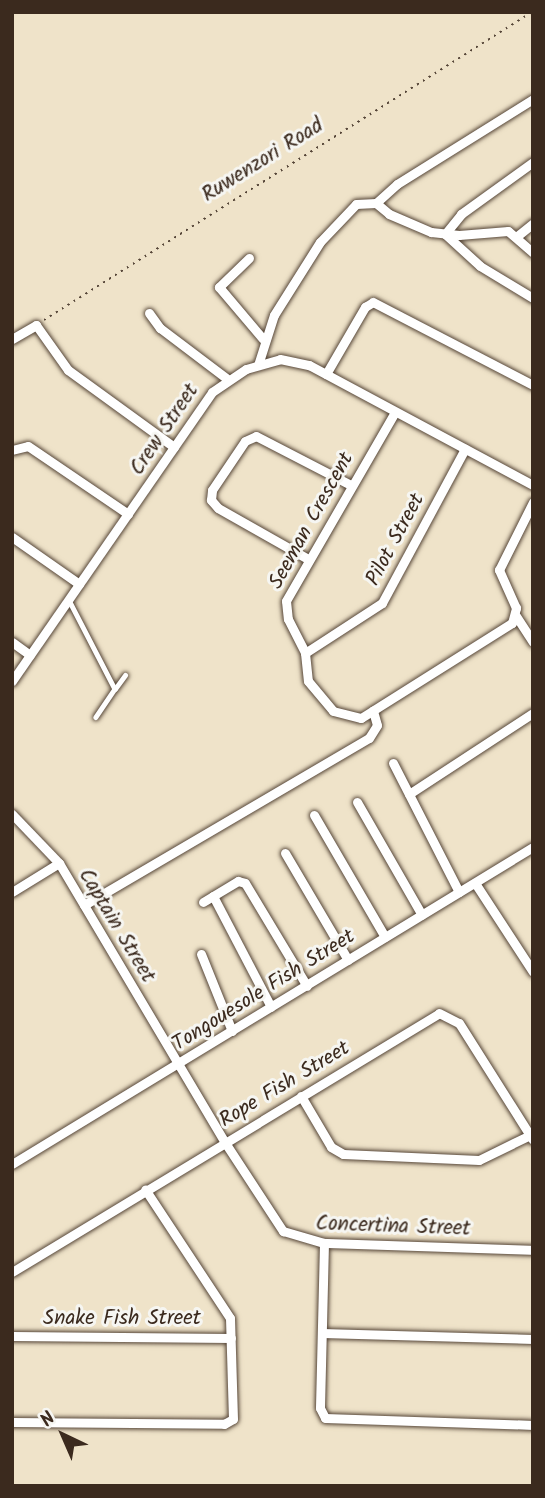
<!DOCTYPE html>
<html>
<head>
<meta charset="utf-8">
<style>
	body { margin:0 }
	#map { position:relative; width:545px; height:1498px; overflow:hidden; background:#efe3c9; font-family:Kalam,sans-serif }
	div>[style] { position:absolute }
	.path>* { height:2px; margin-top:-1px; transform-origin:0; background:repeating-linear-gradient(90deg,#564638 0 2px,transparent 0 7px) }
	.roads { filter:drop-shadow(0 0 2px #564638) drop-shadow(0 0 2px #564638) }
	.service>* { height:4.5px; margin:-2.25px; padding:0 2.25px; transform-origin:2.25px; border-radius:2.25px; background:#fff }
	.minor>* { height:9px; margin:-4.5px; padding:0 4.5px; transform-origin:4.5px; border-radius:4.5px; background:#fff }
	span { translate:-50% -50%; white-space:nowrap; text-align:center; line-height:1.15; -webkit-text-stroke:6px #f6f6f2; paint-order:stroke }
	.street-label { font-size:21px; color:#3b2a1e }
	.frame { position:absolute; inset:0; border:14px solid #3b2a1e; pointer-events:none }
	.north { position:absolute; left:28px; top:1400px; width:70px; height:70px; -webkit-text-stroke:5px #f6f6f2; paint-order:stroke; rotate:316deg; font-size:19px; font-weight:700; line-height:28px; text-align:center; color:#3b2a1e }
	.north::after { content:''; display:block; margin:auto; width:24px; height:32px; background:#3b2a1e; clip-path:polygon(50% 0,100% 100%,50% 72%,0 100%) }
</style>
</head>
<body>
<div id="map">
	<div class="path">
		<div style="left:44px;top:320px;width:577px;rotate:-32.26deg"></div>
	</div>
	<div class="roads">
		<div class="service">
			<div style="left:69px;top:600px;width:100px;rotate:62.7deg"></div>
			<div style="left:115px;top:689px;width:34px;rotate:124deg"></div>
			<div style="left:115px;top:689px;width:17px;rotate:-54deg"></div>
		</div>
		<div class="minor">
			<div style="left:376px;top:203px;width:28px;rotate:-42deg"></div>
			<div style="left:397px;top:184px;width:160px;rotate:-32deg"></div>
			<div style="left:445px;top:234px;width:26px;rotate:-51deg"></div>
			<div style="left:461px;top:214px;width:89px;rotate:-35.8deg"></div>
			<div style="left:445px;top:234px;width:47px;rotate:42.4deg"></div>
			<div style="left:480px;top:266px;width:62px;rotate:31.1deg"></div>
			<div style="left:516px;top:237px;width:22px;rotate:-39deg"></div>
			<div style="left:249px;top:258px;width:42px;rotate:136deg"></div>
			<div style="left:219px;top:287px;width:68px;rotate:49.8deg"></div>
			<div style="left:149px;top:313px;width:19px;rotate:54deg"></div>
			<div style="left:160px;top:328px;width:83px;rotate:37.1deg"></div>
			<div style="left:12px;top:339px;width:28px;rotate:-30deg"></div>
			<div style="left:36px;top:325px;width:55px;rotate:54.6deg"></div>
			<div style="left:68px;top:370px;width:131px;rotate:36deg"></div>
			<div style="left:258px;top:365px;width:52px;rotate:-72.3deg"></div>
			<div style="left:274px;top:315px;width:86px;rotate:-57.8deg"></div>
			<div style="left:320px;top:242px;width:52px;rotate:-46.5deg"></div>
			<div style="left:356px;top:204px;width:20px;rotate:-3deg"></div>
			<div style="left:376px;top:203px;width:17px;rotate:40deg"></div>
			<div style="left:389px;top:214px;width:46px;rotate:23.2deg"></div>
			<div style="left:431px;top:232px;width:28px;rotate:6deg"></div>
			<div style="left:459px;top:235px;width:49px;rotate:-4.7deg"></div>
			<div style="left:508px;top:231px;width:33px;rotate:41deg"></div>
			<div style="left:326px;top:374px;width:78px;rotate:-59.8deg"></div>
			<div style="left:365px;top:307px;width:9px;rotate:-32deg"></div>
			<div style="left:373px;top:302px;width:180px;rotate:27.4deg"></div>
			<div style="left:395px;top:412px;width:218px;rotate:120deg"></div>
			<div style="left:286px;top:601px;width:18px;rotate:84deg"></div>
			<div style="left:288px;top:619px;width:38px;rotate:63deg"></div>
			<div style="left:305px;top:653px;width:28px;rotate:84deg"></div>
			<div style="left:308px;top:681px;width:39px;rotate:50deg"></div>
			<div style="left:333px;top:711px;width:29px;rotate:14deg"></div>
			<div style="left:361px;top:718px;width:178px;rotate:-32.2deg"></div>
			<div style="left:512px;top:623px;width:16px;rotate:-75deg"></div>
			<div style="left:516px;top:608px;width:42px;rotate:-114.1deg"></div>
			<div style="left:499px;top:570px;width:76px;rotate:-63.4deg"></div>
			<div style="left:12px;top:450px;width:16px;rotate:-14deg"></div>
			<div style="left:28px;top:446px;width:121px;rotate:34.2deg"></div>
			<div style="left:12px;top:537px;width:82px;rotate:35deg"></div>
			<div style="left:308px;top:559px;width:103px;rotate:-150.5deg"></div>
			<div style="left:218px;top:508px;width:11px;rotate:-131deg"></div>
			<div style="left:211px;top:500px;width:10px;rotate:-84deg"></div>
			<div style="left:212px;top:490px;width:59px;rotate:-56deg"></div>
			<div style="left:245px;top:441px;width:12px;rotate:-24deg"></div>
			<div style="left:256px;top:436px;width:105px;rotate:27.3deg"></div>
			<div style="left:516px;top:616px;width:31px;rotate:57deg"></div>
			<div style="left:12px;top:642px;width:22px;rotate:36deg"></div>
			<div style="left:305px;top:653px;width:92px;rotate:-33deg"></div>
			<div style="left:382px;top:603px;width:175px;rotate:-61.7deg"></div>
			<div style="left:12px;top:681px;width:351px;rotate:-55.3deg"></div>
			<div style="left:212px;top:392px;width:41px;rotate:-34.1deg"></div>
			<div style="left:246px;top:369px;width:35px;rotate:-16deg"></div>
			<div style="left:280px;top:359px;width:30px;rotate:12deg"></div>
			<div style="left:309px;top:365px;width:254px;rotate:28.2deg"></div>
			<div style="left:393px;top:763px;width:145px;rotate:62.9deg"></div>
			<div style="left:409px;top:794px;width:148px;rotate:-33.2deg"></div>
			<div style="left:357px;top:802px;width:130px;rotate:60.1deg"></div>
			<div style="left:12px;top:814px;width:68px;rotate:46.2deg"></div>
			<div style="left:59px;top:863px;width:323px;rotate:59.3deg"></div>
			<div style="left:224px;top:1141px;width:108px;rotate:56.8deg"></div>
			<div style="left:283px;top:1231px;width:43px;rotate:16.3deg"></div>
			<div style="left:324px;top:1243px;width:209px;rotate:1.9deg"></div>
			<div style="left:314px;top:815px;width:141px;rotate:59.8deg"></div>
			<div style="left:285px;top:853px;width:124px;rotate:59.5deg"></div>
			<div style="left:475px;top:883px;width:106px;rotate:56.9deg"></div>
			<div style="left:12px;top:892px;width:55px;rotate:-31.7deg"></div>
			<div style="left:213px;top:896px;width:125px;rotate:62.4deg"></div>
			<div style="left:203px;top:902px;width:41px;rotate:-31deg"></div>
			<div style="left:238px;top:881px;width:7px;rotate:16deg"></div>
			<div style="left:245px;top:883px;width:120px;rotate:59deg"></div>
			<div style="left:84px;top:905px;width:330px;rotate:-30.4deg"></div>
			<div style="left:369px;top:738px;width:15px;rotate:-58deg"></div>
			<div style="left:377px;top:725px;width:15px;rotate:-106deg"></div>
			<div style="left:201px;top:954px;width:83px;rotate:68.1deg"></div>
			<div style="left:301px;top:1096px;width:59px;rotate:59.5deg"></div>
			<div style="left:331px;top:1147px;width:14px;rotate:30deg"></div>
			<div style="left:343px;top:1154px;width:136px;rotate:2.5deg"></div>
			<div style="left:479px;top:1160px;width:57px;rotate:-26.1deg"></div>
			<div style="left:12px;top:1164px;width:610px;rotate:-31.32deg"></div>
			<div style="left:324px;top:1243px;width:165px;rotate:91.4deg"></div>
			<div style="left:320px;top:1408px;width:11px;rotate:63deg"></div>
			<div style="left:325px;top:1418px;width:208px;rotate:1.9deg"></div>
			<div style="left:12px;top:1272px;width:499px;rotate:-31.2deg"></div>
			<div style="left:439px;top:1013px;width:22px;rotate:27deg"></div>
			<div style="left:459px;top:1023px;width:138px;rotate:57.7deg"></div>
			<div style="left:322px;top:1333px;width:211px;rotate:1.6deg"></div>
			<div style="left:12px;top:1336px;width:219px;rotate:0.5deg"></div>
			<div style="left:12px;top:1422px;width:212px;rotate:0.5deg"></div>
			<div style="left:224px;top:1424px;width:10px;rotate:-29deg"></div>
			<div style="left:233px;top:1419px;width:101px;rotate:-91.7deg"></div>
			<div style="left:230px;top:1318px;width:154px;rotate:-123.4deg"></div>
		</div>
	</div>
	<div class="street-label">
		<span style="left:263px;top:161px;rotate:-32deg">Ruwenzori Road</span>
		<span style="left:165px;top:430px;rotate:-56deg">Crew Street</span>
		<span style="left:312px;top:521px;rotate:-61deg">Seeman Crescent</span>
		<span style="left:396px;top:540px;rotate:-62deg">Pilot Street</span>
		<span style="left:116px;top:926px;rotate:59deg">Captain Street</span>
		<span style="left:264px;top:991px;rotate:-32deg">Tongouesole Fish Street</span>
		<span style="left:285px;top:1085px;rotate:-31deg">Rope Fish Street</span>
		<span style="left:393px;top:1227px;rotate:2deg">Concertina Street</span>
		<span style="left:122px;top:1319px">Snake Fish Street</span>
	</div>
	<div class="frame"></div>
	<div class="north">N</div>
</div>
</body>
</html>
